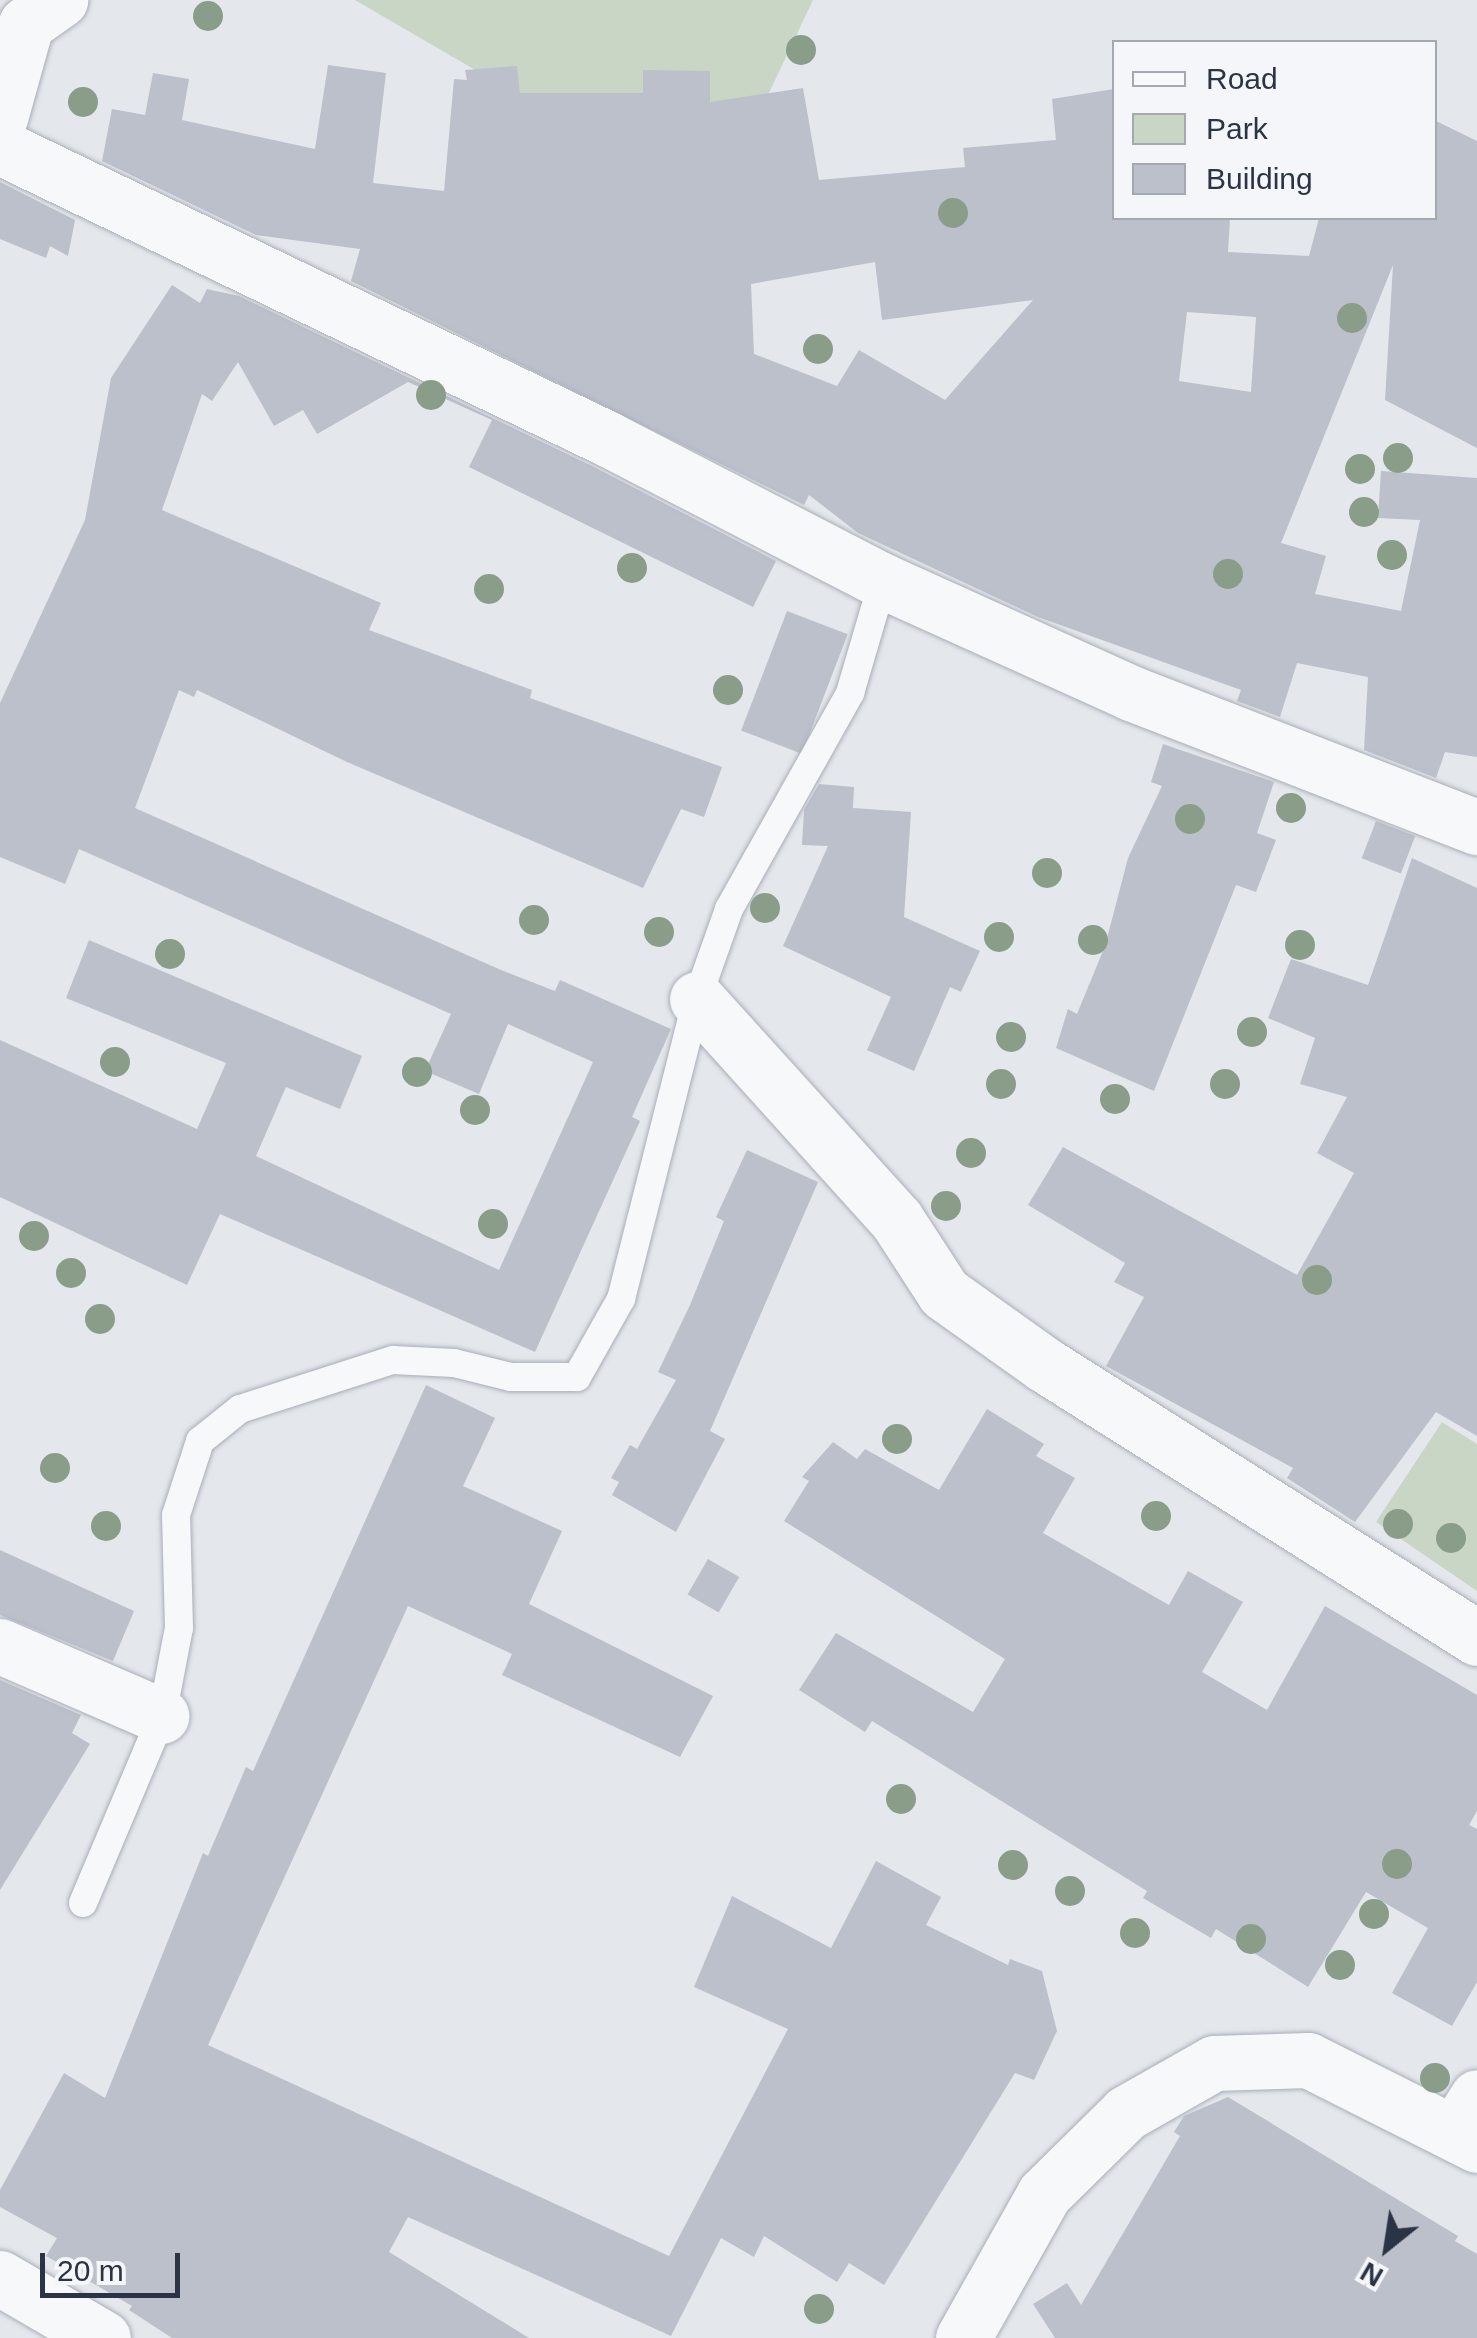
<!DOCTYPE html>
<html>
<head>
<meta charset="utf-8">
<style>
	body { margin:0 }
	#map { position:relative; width:1477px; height:2338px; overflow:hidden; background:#e4e7ec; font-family:Helvetica,sans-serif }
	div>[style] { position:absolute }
	.green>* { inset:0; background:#c9d6c5 }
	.building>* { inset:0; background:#bbc0ca; transform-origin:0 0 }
	.roads { filter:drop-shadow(0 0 2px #a9aeb7) drop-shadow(0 0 2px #a9aeb7) }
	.service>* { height:28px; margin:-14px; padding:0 14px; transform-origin:14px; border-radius:14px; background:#f7f8fa }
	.minor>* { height:55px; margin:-27.5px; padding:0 27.5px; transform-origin:27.5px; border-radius:27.5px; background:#f7f8fa }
	.tertiary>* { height:55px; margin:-27.5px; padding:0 27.5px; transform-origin:27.5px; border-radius:27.5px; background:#f7f8fa }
	.trees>* { width:30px; height:30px; margin:-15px; border-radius:50%; background:#899d89 }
	span { translate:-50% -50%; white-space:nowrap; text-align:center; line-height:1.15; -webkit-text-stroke:8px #f4f6f9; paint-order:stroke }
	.legend { position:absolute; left:1112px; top:40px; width:325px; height:180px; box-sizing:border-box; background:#f4f6f9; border:2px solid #a4a8b1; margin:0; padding:12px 18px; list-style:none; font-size:30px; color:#2b3445 }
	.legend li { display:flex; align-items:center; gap:20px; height:50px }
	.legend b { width:50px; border:2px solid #a4a8b1 }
	.north { position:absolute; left:1337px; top:2198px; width:100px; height:100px; -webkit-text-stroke:8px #f4f6f9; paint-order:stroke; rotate:210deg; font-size:28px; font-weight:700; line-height:40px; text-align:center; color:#2b3445 }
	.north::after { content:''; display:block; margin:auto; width:35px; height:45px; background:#2b3445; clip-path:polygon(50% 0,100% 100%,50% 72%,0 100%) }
	.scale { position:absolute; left:40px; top:2253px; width:140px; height:45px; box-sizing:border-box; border:5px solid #2b3445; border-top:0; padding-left:12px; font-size:30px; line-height:35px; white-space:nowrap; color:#2b3445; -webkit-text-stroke:8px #f4f6f9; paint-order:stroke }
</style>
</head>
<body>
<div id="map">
	<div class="green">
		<div style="clip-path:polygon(355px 0,813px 0,714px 209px)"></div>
		<div style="clip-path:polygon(1442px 1422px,1477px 1444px,1477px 1591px,1376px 1522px)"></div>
	</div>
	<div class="building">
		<div style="clip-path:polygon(evenodd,328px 65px,386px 73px,373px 183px,444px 191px,454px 79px,467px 80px,465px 70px,517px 66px,520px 93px,643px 93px,643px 70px,710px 71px,710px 102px,803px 88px,819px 180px,965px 167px,963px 148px,1056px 140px,1052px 99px,1114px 89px,1114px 218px,1230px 218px,1228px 252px,1309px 256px,1319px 218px,1434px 218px,1434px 120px,1477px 141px,1477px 448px,1385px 400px,1393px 265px,1281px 543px,1326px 556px,1315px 594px,1401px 611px,1420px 520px,1378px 518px,1381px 471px,1477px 478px,1477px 757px,1445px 752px,1436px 778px,1364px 750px,1368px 677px,1297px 663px,1280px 717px,1237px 701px,1241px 690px,1038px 617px,858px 533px,809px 495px,804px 505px,351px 281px,360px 249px,256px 235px,102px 161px,112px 109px,145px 115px,153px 73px,189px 79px,182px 120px,315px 149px,328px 65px,875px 262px,882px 320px,1033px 300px,945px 400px,859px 350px,837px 386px,754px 354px,751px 284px,875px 262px,328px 65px,1187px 312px,1256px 317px,1251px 392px,1179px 381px,1187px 312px)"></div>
		<div style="clip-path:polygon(0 182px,75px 220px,68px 256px,50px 246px,46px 258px,0 239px)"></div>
		<div style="clip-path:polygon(172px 285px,200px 303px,207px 289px,239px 296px,594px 467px,776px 561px,753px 607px,469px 467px,492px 420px,408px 382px,317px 434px,303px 410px,274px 426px,238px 362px,212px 401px,202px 394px,162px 510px,381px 603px,369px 630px,532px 690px,530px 698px,722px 767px,704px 817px,681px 809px,643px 888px,347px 762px,197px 690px,194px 697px,179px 690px,135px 808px,501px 970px,555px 991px,560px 980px,671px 1029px,632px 1117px,640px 1121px,535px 1352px,220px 1214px,187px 1285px,0 1197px,0 1040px,197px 1129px,226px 1063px,66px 998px,89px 940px,362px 1056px,340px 1109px,286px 1087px,256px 1156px,499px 1270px,593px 1062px,508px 1024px,479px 1094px,425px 1071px,451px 1014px,79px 849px,65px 884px,0 857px,0 703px,85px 520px,111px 378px)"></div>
		<div style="left:787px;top:611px;width:65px;height:128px;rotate:21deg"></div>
		<div style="clip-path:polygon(1163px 744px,1274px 782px,1257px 833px,1276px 840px,1256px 892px,1236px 885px,1154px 1091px,1056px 1048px,1068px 1009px,1077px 1014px,1105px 946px,1128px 858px,1162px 786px,1151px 782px)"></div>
		<div style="clip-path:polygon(819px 784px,854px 787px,853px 808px,911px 812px,904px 917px,980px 951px,961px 992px,950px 987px,914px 1071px,867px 1050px,891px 997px,783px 946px,828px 846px,802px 845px,804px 810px)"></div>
		<div style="left:1376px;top:821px;width:42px;height:40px;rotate:21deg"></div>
		<div style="clip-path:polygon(1412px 858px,1477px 888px,1477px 1436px,1436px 1412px,1355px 1522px,1287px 1478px,1293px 1468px,1106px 1366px,1144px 1297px,1114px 1282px,1125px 1263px,1028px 1205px,1063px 1147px,1297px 1275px,1354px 1173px,1317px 1153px,1347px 1097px,1300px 1084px,1315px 1038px,1268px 1018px,1291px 959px,1368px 985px)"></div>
		<div style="clip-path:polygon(747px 1150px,818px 1182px,710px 1431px,725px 1439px,676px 1532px,612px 1495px,619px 1482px,611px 1478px,630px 1445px,637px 1449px,676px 1380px,658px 1372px,690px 1305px,724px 1221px,716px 1217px)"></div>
		<div style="clip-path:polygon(426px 1385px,495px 1418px,463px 1486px,562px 1531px,529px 1604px,713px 1696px,680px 1757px,502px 1675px,512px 1654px,408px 1606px,208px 2045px,669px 2256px,788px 2029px,694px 1987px,732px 1896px,831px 1948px,876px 1861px,941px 1897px,926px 1925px,1008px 1965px,1010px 1959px,1042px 1971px,1057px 2031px,1034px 2080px,1015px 2073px,884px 2285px,849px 2263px,837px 2282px,764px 2236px,754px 2257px,721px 2238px,671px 2336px,408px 2217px,389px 2252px,529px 2338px,172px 2338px,129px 2310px,132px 2306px,46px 2256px,57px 2238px,0 2207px,0 2190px,64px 2073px,105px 2098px,203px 1853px,208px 1856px,246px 1767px,253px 1771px)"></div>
		<div style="clip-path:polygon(987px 1409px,1044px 1444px,1036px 1456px,1075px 1478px,1043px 1533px,1169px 1605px,1188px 1571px,1243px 1602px,1202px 1672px,1267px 1710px,1325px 1606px,1477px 1695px,1477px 1811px,1469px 1825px,1477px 1829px,1477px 1982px,1452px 2026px,1392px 1993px,1428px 1928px,1366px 1892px,1308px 1987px,1216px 1929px,1211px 1938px,1143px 1898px,1147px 1891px,872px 1721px,865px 1732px,799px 1690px,836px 1633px,973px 1712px,1005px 1659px,784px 1521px,809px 1481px,802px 1477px,833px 1442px,857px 1459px,865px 1449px,939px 1490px)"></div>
		<div style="clip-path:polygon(0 1550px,134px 1611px,113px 1661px,0 1615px)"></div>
		<div style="left:708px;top:1559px;width:36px;height:41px;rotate:30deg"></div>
		<div style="clip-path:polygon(0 1680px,81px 1715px,72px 1733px,90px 1744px,0 1890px)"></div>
		<div style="clip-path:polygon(1228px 2097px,1458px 2236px,1455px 2241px,1477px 2254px,1477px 2338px,1055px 2338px,1033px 2304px,1067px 2283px,1081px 2305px,1180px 2136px,1174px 2132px,1184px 2116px)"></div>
	</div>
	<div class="roads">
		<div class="service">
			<div style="left:83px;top:1903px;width:203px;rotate:-67.1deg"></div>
			<div style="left:162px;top:1716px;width:90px;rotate:-79.1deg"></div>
			<div style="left:179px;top:1628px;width:113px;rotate:-91.5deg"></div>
			<div style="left:176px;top:1515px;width:78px;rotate:-72deg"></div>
			<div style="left:200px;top:1441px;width:51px;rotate:-38.7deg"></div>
			<div style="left:240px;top:1409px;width:161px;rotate:-17.8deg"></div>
			<div style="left:393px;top:1360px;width:61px;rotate:2.8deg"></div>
			<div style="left:454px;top:1363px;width:59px;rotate:13.8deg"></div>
			<div style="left:511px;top:1377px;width:66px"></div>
			<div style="left:577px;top:1377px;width:90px;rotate:-60.6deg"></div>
			<div style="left:621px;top:1299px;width:309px;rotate:-75.8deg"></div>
			<div style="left:697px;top:999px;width:96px;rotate:-70.4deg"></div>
			<div style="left:729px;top:909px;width:248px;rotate:-60.7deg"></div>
			<div style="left:850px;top:693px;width:117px;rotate:-73.6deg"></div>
		</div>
		<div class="minor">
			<div style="left:0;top:118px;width:98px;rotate:-74.5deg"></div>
			<div style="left:26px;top:24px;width:42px;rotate:-35.2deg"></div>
			<div style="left:0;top:147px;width:674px;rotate:25.65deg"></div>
			<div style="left:608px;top:439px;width:309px;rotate:27.3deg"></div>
			<div style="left:883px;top:581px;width:272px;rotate:24.3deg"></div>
			<div style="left:1131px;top:693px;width:371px;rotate:21.2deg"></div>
			<div style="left:697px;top:999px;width:297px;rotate:47.9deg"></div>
			<div style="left:896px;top:1219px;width:88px;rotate:57deg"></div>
			<div style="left:944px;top:1293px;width:124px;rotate:35.5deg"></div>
			<div style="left:1045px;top:1365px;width:511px;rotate:32.29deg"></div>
			<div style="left:0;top:1646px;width:176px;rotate:23.4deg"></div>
			<div style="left:1455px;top:2132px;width:41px;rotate:-57.8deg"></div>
			<div style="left:0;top:2278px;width:119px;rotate:30.2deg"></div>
		</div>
		<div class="tertiary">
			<div style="left:963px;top:2338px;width:165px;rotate:-60.6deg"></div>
			<div style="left:1044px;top:2194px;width:115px;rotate:-44.6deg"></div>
			<div style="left:1126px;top:2113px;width:101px;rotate:-29.6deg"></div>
			<div style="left:1214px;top:2063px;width:94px;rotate:-1.8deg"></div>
			<div style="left:1308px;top:2060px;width:189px;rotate:26.7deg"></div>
		</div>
	</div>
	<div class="trees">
		<div style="left:208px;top:16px"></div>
		<div style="left:801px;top:50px"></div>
		<div style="left:83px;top:102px"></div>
		<div style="left:953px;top:213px"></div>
		<div style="left:1352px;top:318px"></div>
		<div style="left:818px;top:349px"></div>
		<div style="left:431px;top:395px"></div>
		<div style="left:1398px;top:458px"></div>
		<div style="left:1360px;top:469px"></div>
		<div style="left:1364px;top:512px"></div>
		<div style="left:1392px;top:555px"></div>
		<div style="left:632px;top:568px"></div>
		<div style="left:1228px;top:574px"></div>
		<div style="left:489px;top:589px"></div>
		<div style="left:728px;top:690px"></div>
		<div style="left:1291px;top:808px"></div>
		<div style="left:1190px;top:819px"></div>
		<div style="left:1047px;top:873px"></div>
		<div style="left:765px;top:908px"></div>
		<div style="left:534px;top:920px"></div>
		<div style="left:659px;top:932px"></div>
		<div style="left:999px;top:937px"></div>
		<div style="left:1093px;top:940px"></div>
		<div style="left:1300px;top:945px"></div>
		<div style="left:170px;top:954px"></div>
		<div style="left:1252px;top:1032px"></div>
		<div style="left:1011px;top:1037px"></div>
		<div style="left:115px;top:1062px"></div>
		<div style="left:417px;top:1072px"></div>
		<div style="left:1001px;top:1084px"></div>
		<div style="left:1225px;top:1084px"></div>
		<div style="left:1115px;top:1099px"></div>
		<div style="left:475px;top:1110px"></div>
		<div style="left:971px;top:1153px"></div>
		<div style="left:946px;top:1206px"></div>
		<div style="left:493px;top:1224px"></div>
		<div style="left:34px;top:1236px"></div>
		<div style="left:71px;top:1273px"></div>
		<div style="left:1317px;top:1280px"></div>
		<div style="left:100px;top:1319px"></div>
		<div style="left:897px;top:1439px"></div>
		<div style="left:55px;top:1468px"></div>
		<div style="left:1156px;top:1516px"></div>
		<div style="left:1398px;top:1524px"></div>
		<div style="left:106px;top:1526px"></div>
		<div style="left:1451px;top:1538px"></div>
		<div style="left:901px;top:1799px"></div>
		<div style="left:1397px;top:1864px"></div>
		<div style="left:1013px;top:1865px"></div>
		<div style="left:1070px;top:1891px"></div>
		<div style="left:1374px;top:1914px"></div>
		<div style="left:1135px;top:1933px"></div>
		<div style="left:1251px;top:1939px"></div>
		<div style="left:1340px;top:1965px"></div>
		<div style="left:1435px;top:2078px"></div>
		<div style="left:819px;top:2309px"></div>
	</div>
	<ul class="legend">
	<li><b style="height:12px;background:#f7f8fa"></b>Road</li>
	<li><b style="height:28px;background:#c9d6c5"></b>Park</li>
	<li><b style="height:28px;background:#bbc0ca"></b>Building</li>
	</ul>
	<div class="north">N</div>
	<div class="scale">20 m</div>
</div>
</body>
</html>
